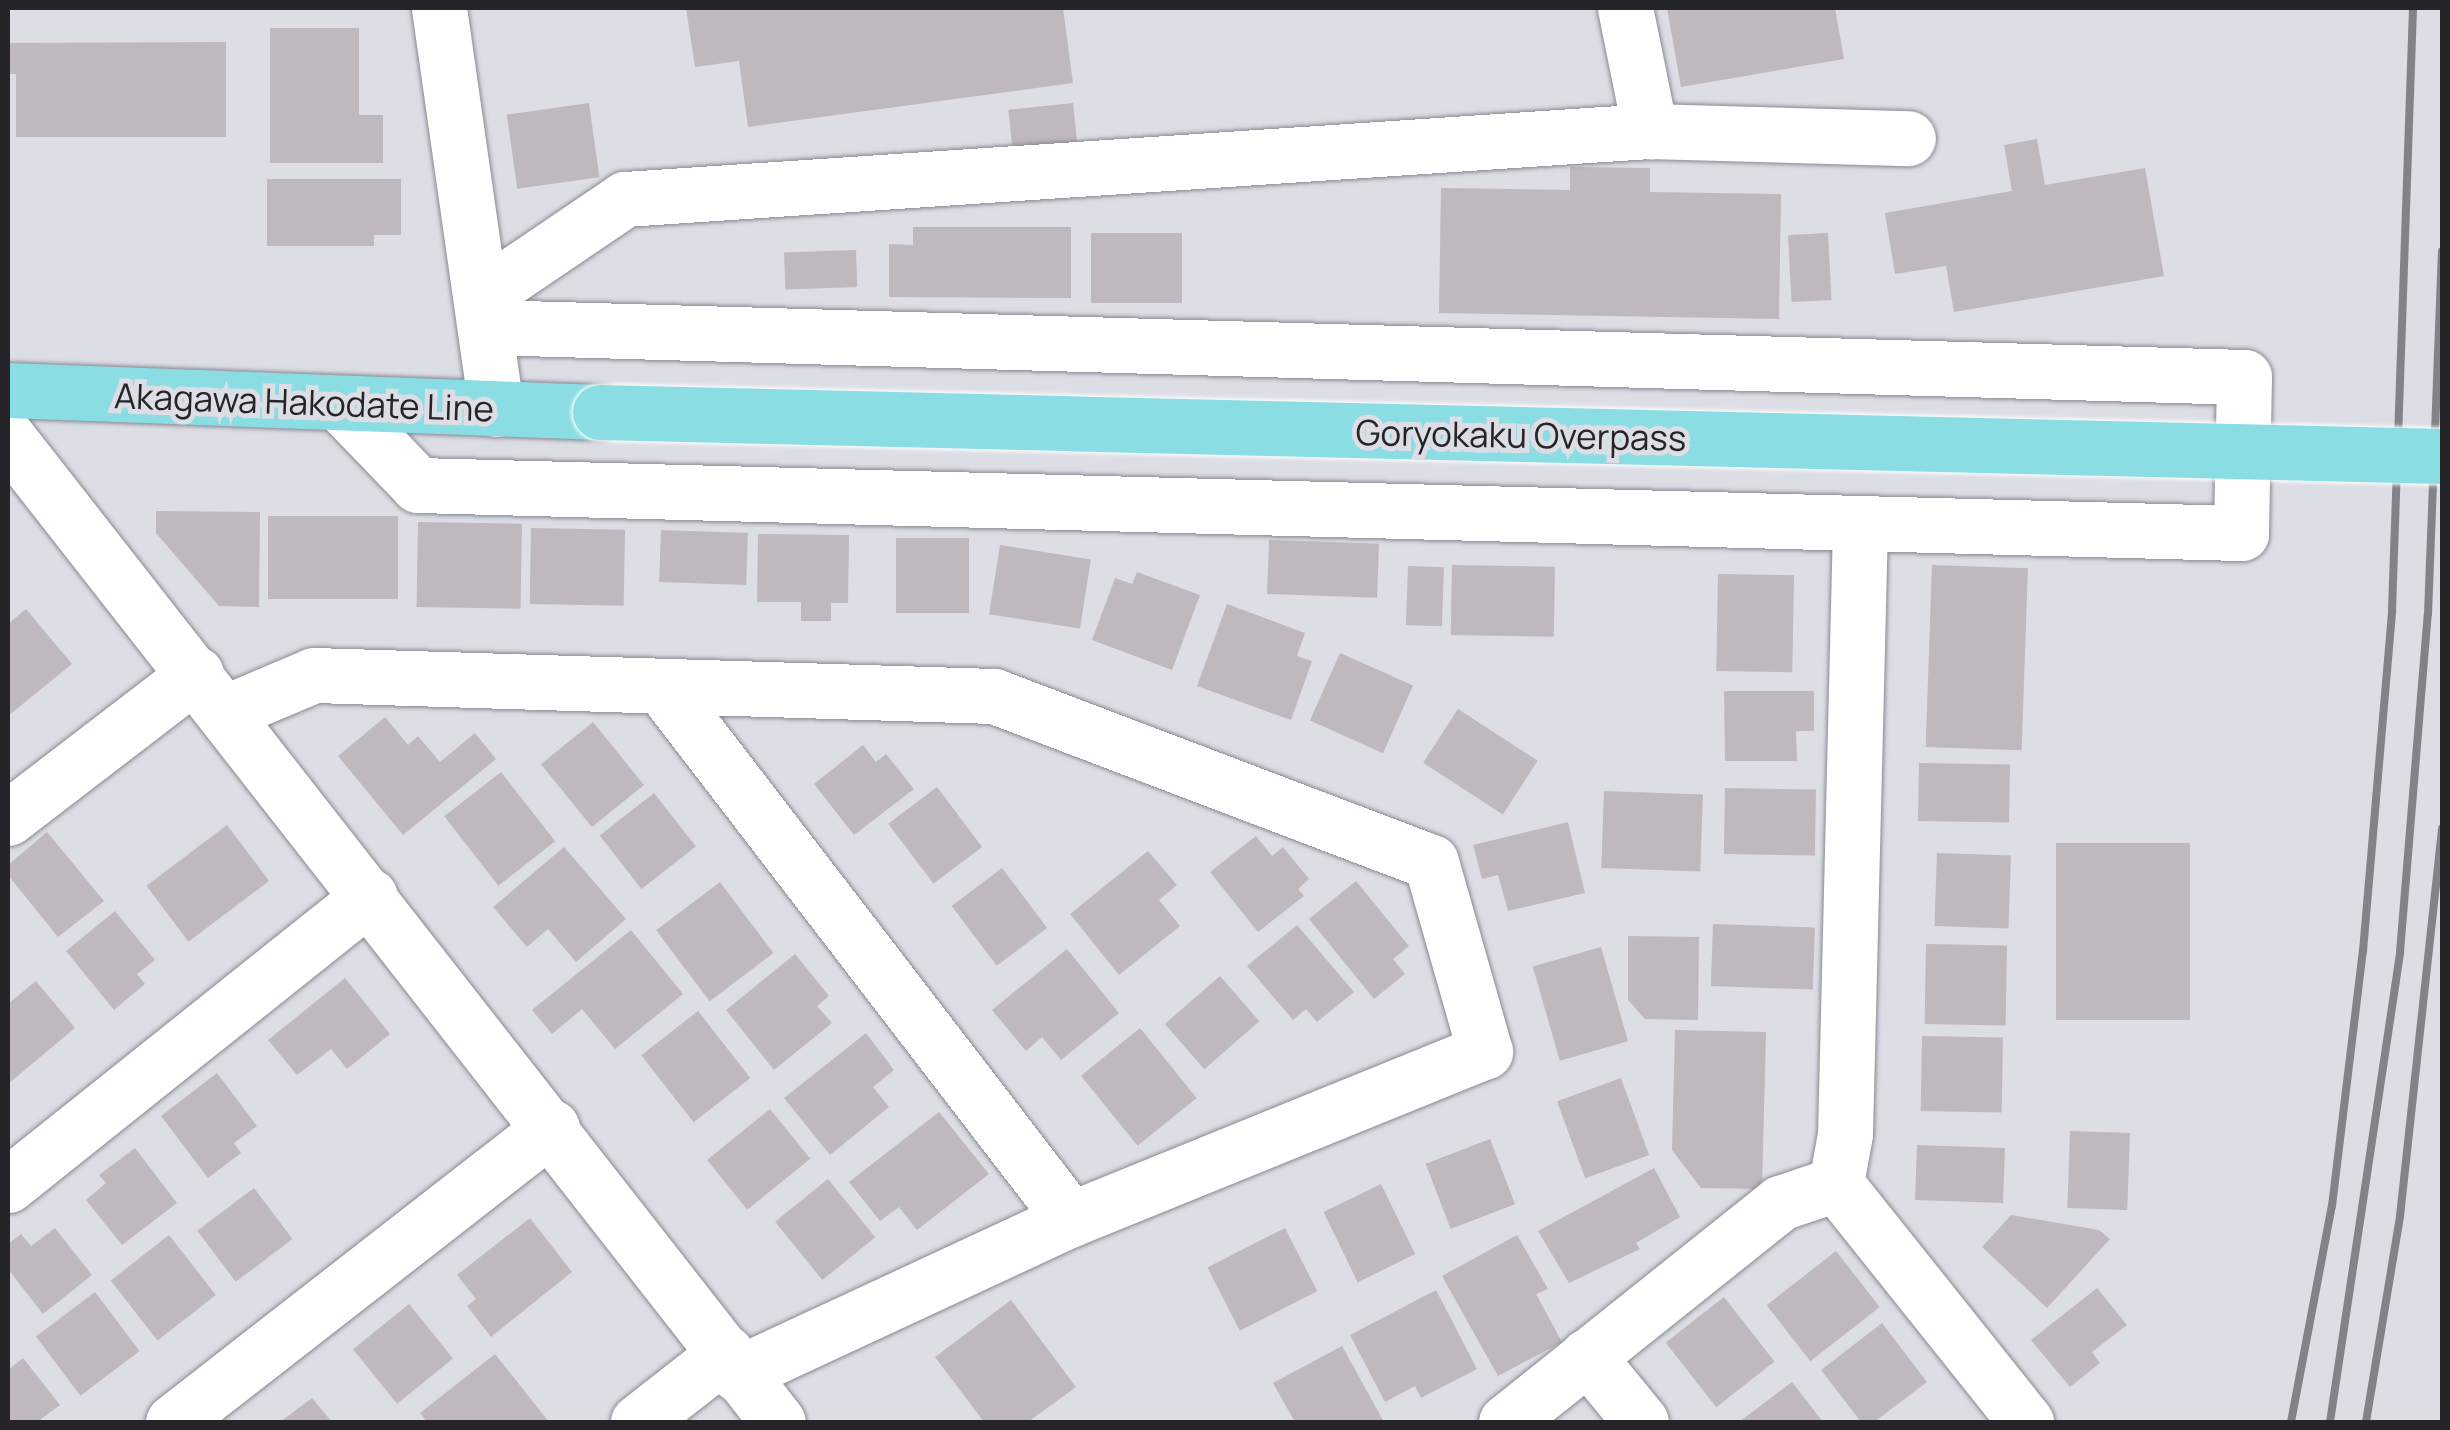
<!DOCTYPE html>
<html>
<head>
<meta charset="utf-8">
<style>
	body { margin:0 }
	#map { position:relative; width:2450px; height:1430px; overflow:hidden; background:#dddde6; font-family:Manrope,sans-serif }
	div>[style] { position:absolute }
	.building>* { inset:0; background:#bfb8be; transform-origin:0 0 }
	.roads { filter:drop-shadow(0 0 2px #898992) drop-shadow(0 0 2px #898992) }
	.minor>* { height:55px; margin:-27.5px; padding:0 27.5px; transform-origin:27.5px; border-radius:27.5px; background:#fff }
	.major>* { height:55px; margin:-27.5px; padding:0 27.5px; transform-origin:27.5px; border-radius:27.5px; background:#8adde2 }
	.rail>* { height:8px; margin:-4px; padding:0 4px; transform-origin:4px; border-radius:4px; background:#828289 }
	.bridges { filter:drop-shadow(0 0 2px #fff) drop-shadow(0 0 2px #fff) }
	.major-bridge>* { height:55px; margin:-27.5px; padding:0 27.5px; transform-origin:27.5px; border-radius:27.5px; background:#8adde2 }
	span { translate:-50% -50%; white-space:nowrap; text-align:center; line-height:1.15; -webkit-text-stroke:10px #dddde6; paint-order:stroke }
	.street-label { font-size:35px; color:#252529 }
	.frame { position:absolute; inset:0; border:10px solid #252529; pointer-events:none }
</style>
</head>
<body>
<div id="map">
	<div class="building">
		<div style="clip-path:polygon(686px 8px,1063px 8px,1073px 83px,748px 127px,739px 61px,695px 67px)"></div>
		<div style="clip-path:polygon(1667px 8px,1835px 8px,1844px 59px,1681px 87px)"></div>
		<div style="clip-path:polygon(270px 28px,359px 28px,359px 115px,383px 115px,383px 163px,270px 163px)"></div>
		<div style="clip-path:polygon(226px 42px,226px 137px,16px 137px,16px 74px,8px 74px,8px 43px)"></div>
		<div style="left:589px;top:103px;width:75px;height:83px;rotate:82deg"></div>
		<div style="left:1073px;top:103px;width:48px;height:65px;rotate:84deg"></div>
		<div style="clip-path:polygon(2037px 139px,2045px 185px,2145px 168px,2164px 276px,1954px 312px,1946px 266px,1895px 274px,1885px 213px,2012px 191px,2004px 145px)"></div>
		<div style="clip-path:polygon(1570px 167px,1650px 168px,1650px 192px,1781px 194px,1779px 319px,1439px 313px,1441px 188px,1570px 190px)"></div>
		<div style="clip-path:polygon(267px 179px,401px 179px,401px 235px,374px 235px,374px 246px,267px 246px)"></div>
		<div style="clip-path:polygon(913px 227px,1071px 227px,1071px 298px,889px 297px,889px 244px,913px 245px)"></div>
		<div style="left:1091px;top:233px;width:91px;height:70px"></div>
		<div style="left:1828px;top:233px;width:67px;height:40px;rotate:87deg"></div>
		<div style="left:856px;top:250px;width:37px;height:72px;rotate:88deg"></div>
		<div style="clip-path:polygon(156px 511px,260px 512px,259px 607px,219px 606px,156px 533px)"></div>
		<div style="left:268px;top:516px;width:130px;height:83px"></div>
		<div style="left:418px;top:522px;width:104px;height:85px;rotate:1deg"></div>
		<div style="left:531px;top:528px;width:94px;height:76px;rotate:1deg"></div>
		<div style="left:661px;top:530px;width:87px;height:52px;rotate:2deg"></div>
		<div style="clip-path:polygon(758px 534px,849px 535px,848px 603px,831px 603px,831px 621px,801px 621px,801px 602px,757px 602px)"></div>
		<div style="left:896px;top:538px;width:73px;height:75px"></div>
		<div style="left:1269px;top:540px;width:110px;height:54px;rotate:2deg"></div>
		<div style="left:1000px;top:545px;width:92px;height:70px;rotate:9deg"></div>
		<div style="left:1452px;top:565px;width:103px;height:70px;rotate:1deg"></div>
		<div style="left:1932px;top:565px;width:96px;height:182px;rotate:2deg"></div>
		<div style="left:1408px;top:566px;width:36px;height:59px;rotate:2deg"></div>
		<div style="clip-path:polygon(1137px 572px,1200px 595px,1172px 670px,1092px 640px,1115px 578px,1132px 584px)"></div>
		<div style="left:1718px;top:574px;width:76px;height:97px;rotate:1deg"></div>
		<div style="clip-path:polygon(1227px 604px,1305px 633px,1297px 656px,1312px 661px,1291px 720px,1197px 686px)"></div>
		<div style="clip-path:polygon(26px 609px,72px 664px,8px 716px,8px 624px)"></div>
		<div style="left:1340px;top:653px;width:80px;height:74px;rotate:24deg"></div>
		<div style="clip-path:polygon(1724px 691px,1814px 691px,1814px 731px,1796px 731px,1797px 761px,1725px 761px)"></div>
		<div style="left:1458px;top:709px;width:95px;height:64px;rotate:33deg"></div>
		<div style="clip-path:polygon(385px 717px,408px 745px,418px 736px,440px 762px,475px 733px,496px 759px,403px 835px,338px 756px)"></div>
		<div style="left:593px;top:722px;width:81px;height:67px;rotate:51deg"></div>
		<div style="clip-path:polygon(863px 745px,876px 762px,886px 754px,914px 789px,854px 835px,814px 784px)"></div>
		<div style="left:1919px;top:763px;width:91px;height:58px;rotate:1deg"></div>
		<div style="left:501px;top:772px;width:88px;height:72px;rotate:52deg"></div>
		<div style="left:937px;top:787px;width:75px;height:61px;rotate:53deg"></div>
		<div style="left:1725px;top:788px;width:91px;height:66px;rotate:1deg"></div>
		<div style="left:1604px;top:791px;width:99px;height:77px;rotate:2deg"></div>
		<div style="left:654px;top:793px;width:68px;height:69px;rotate:52deg"></div>
		<div style="clip-path:polygon(1568px 822px,1585px 893px,1508px 911px,1498px 875px,1482px 879px,1473px 845px)"></div>
		<div style="left:227px;top:825px;width:70px;height:101px;rotate:53deg"></div>
		<div style="clip-path:polygon(47px 832px,104px 901px,58px 937px,8px 875px,8px 865px)"></div>
		<div style="clip-path:polygon(1256px 836px,1272px 856px,1283px 847px,1309px 879px,1298px 889px,1304px 896px,1258px 932px,1210px 872px)"></div>
		<div style="left:2056px;top:843px;width:134px;height:177px"></div>
		<div style="clip-path:polygon(564px 847px,626px 919px,576px 962px,548px 929px,527px 947px,493px 907px)"></div>
		<div style="clip-path:polygon(1148px 851px,1177px 885px,1159px 900px,1180px 926px,1119px 975px,1070px 914px)"></div>
		<div style="left:1937px;top:853px;width:74px;height:73px;rotate:2deg"></div>
		<div style="left:1002px;top:868px;width:75px;height:63px;rotate:53deg"></div>
		<div style="clip-path:polygon(1356px 881px,1409px 946px,1393px 959px,1405px 974px,1374px 999px,1309px 919px)"></div>
		<div style="left:720px;top:882px;width:89px;height:80px;rotate:53deg"></div>
		<div style="clip-path:polygon(115px 911px,155px 960px,137px 974px,145px 984px,114px 1010px,66px 951px)"></div>
		<div style="left:1713px;top:924px;width:102px;height:62px;rotate:2deg"></div>
		<div style="clip-path:polygon(1297px 925px,1354px 992px,1317px 1022px,1306px 1009px,1293px 1020px,1247px 966px)"></div>
		<div style="clip-path:polygon(631px 930px,683px 994px,615px 1049px,582px 1009px,552px 1034px,532px 1010px)"></div>
		<div style="clip-path:polygon(1628px 936px,1699px 937px,1698px 1020px,1645px 1019px,1628px 1000px)"></div>
		<div style="left:1926px;top:944px;width:81px;height:80px;rotate:1deg"></div>
		<div style="left:1601px;top:947px;width:98px;height:71px;rotate:74deg"></div>
		<div style="clip-path:polygon(1067px 949px,1119px 1013px,1061px 1060px,1042px 1037px,1026px 1051px,992px 1010px)"></div>
		<div style="clip-path:polygon(795px 954px,829px 996px,817px 1006px,832px 1023px,774px 1070px,726px 1010px)"></div>
		<div style="left:1220px;top:976px;width:60px;height:73px;rotate:49deg"></div>
		<div style="clip-path:polygon(345px 978px,390px 1034px,347px 1069px,331px 1049px,297px 1075px,268px 1040px)"></div>
		<div style="clip-path:polygon(36px 981px,75px 1028px,8px 1084px,8px 1004px)"></div>
		<div style="left:698px;top:1011px;width:85px;height:72px;rotate:52deg"></div>
		<div style="left:1140px;top:1028px;width:90px;height:76px;rotate:51deg"></div>
		<div style="clip-path:polygon(1675px 1030px,1766px 1032px,1762px 1189px,1701px 1188px,1672px 1150px)"></div>
		<div style="clip-path:polygon(866px 1033px,894px 1070px,873px 1087px,889px 1107px,830px 1155px,784px 1098px)"></div>
		<div style="left:1922px;top:1036px;width:81px;height:75px;rotate:1deg"></div>
		<div style="clip-path:polygon(217px 1073px,257px 1126px,234px 1143px,241px 1153px,208px 1178px,161px 1116px)"></div>
		<div style="left:1621px;top:1078px;width:82px;height:68px;rotate:70deg"></div>
		<div style="left:770px;top:1109px;width:64px;height:81px;rotate:51deg"></div>
		<div style="clip-path:polygon(939px 1112px,989px 1174px,917px 1230px,899px 1207px,880px 1221px,849px 1182px)"></div>
		<div style="left:2070px;top:1131px;width:60px;height:77px;rotate:2deg"></div>
		<div style="left:1490px;top:1139px;width:70px;height:69px;rotate:69deg"></div>
		<div style="left:1917px;top:1145px;width:88px;height:55px;rotate:2deg"></div>
		<div style="clip-path:polygon(135px 1148px,177px 1203px,122px 1245px,86px 1200px,106px 1183px,99px 1175px)"></div>
		<div style="clip-path:polygon(1654px 1168px,1680px 1217px,1636px 1243px,1640px 1249px,1569px 1283px,1538px 1231px)"></div>
		<div style="left:828px;top:1179px;width:75px;height:68px;rotate:51deg"></div>
		<div style="left:1381px;top:1184px;width:78px;height:64px;rotate:64deg"></div>
		<div style="left:254px;top:1188px;width:64px;height:71px;rotate:53deg"></div>
		<div style="clip-path:polygon(2011px 1215px,2099px 1230px,2110px 1239px,2047px 1308px,1982px 1247px)"></div>
		<div style="clip-path:polygon(530px 1218px,572px 1272px,491px 1337px,467px 1306px,476px 1299px,457px 1275px)"></div>
		<div style="clip-path:polygon(55px 1228px,92px 1275px,43px 1314px,8px 1269px,8px 1244px,21px 1234px,31px 1246px)"></div>
		<div style="left:1285px;top:1228px;width:71px;height:87px;rotate:63deg"></div>
		<div style="left:169px;top:1235px;width:76px;height:74px;rotate:52deg"></div>
		<div style="clip-path:polygon(1517px 1235px,1548px 1289px,1536px 1294px,1562px 1342px,1498px 1376px,1442px 1276px)"></div>
		<div style="left:1836px;top:1251px;width:71px;height:88px;rotate:52deg"></div>
		<div style="clip-path:polygon(2097px 1288px,2127px 1325px,2092px 1352px,2100px 1363px,2070px 1387px,2031px 1340px)"></div>
		<div style="clip-path:polygon(1436px 1290px,1477px 1369px,1421px 1398px,1415px 1386px,1385px 1402px,1350px 1335px)"></div>
		<div style="left:95px;top:1292px;width:74px;height:74px;rotate:53deg"></div>
		<div style="left:1724px;top:1297px;width:82px;height:74px;rotate:52deg"></div>
		<div style="clip-path:polygon(1011px 1300px,1076px 1387px,1028px 1422px,984px 1422px,935px 1357px)"></div>
		<div style="left:409px;top:1304px;width:70px;height:72px;rotate:51deg"></div>
		<div style="clip-path:polygon(1882px 1323px,1927px 1382px,1874px 1422px,1861px 1422px,1821px 1370px)"></div>
		<div style="clip-path:polygon(1342px 1346px,1384px 1422px,1295px 1422px,1273px 1383px)"></div>
		<div style="clip-path:polygon(495px 1354px,549px 1422px,427px 1422px,420px 1413px)"></div>
		<div style="clip-path:polygon(23px 1358px,60px 1405px,37px 1422px,8px 1422px,8px 1370px)"></div>
		<div style="clip-path:polygon(1792px 1382px,1823px 1422px,1739px 1422px)"></div>
		<div style="clip-path:polygon(312px 1398px,332px 1422px,280px 1422px)"></div>
	</div>
	<div class="roads">
		<div class="minor">
			<div style="left:439px;top:8px;width:405px;rotate:81.9deg"></div>
			<div style="left:1625px;top:8px;width:126px;rotate:78.5deg"></div>
			<div style="left:483px;top:295px;width:171px;rotate:-34.1deg"></div>
			<div style="left:625px;top:199px;width:1027px;rotate:-3.8deg"></div>
			<div style="left:1650px;top:131px;width:258px;rotate:1.6deg"></div>
			<div style="left:340px;top:404px;width:112px;rotate:46.1deg"></div>
			<div style="left:418px;top:485px;width:1824px;rotate:1.51deg"></div>
			<div style="left:2241px;top:533px;width:156px;rotate:-88.9deg"></div>
			<div style="left:2244px;top:377px;width:1757px;rotate:-178.37deg"></div>
			<div style="left:8px;top:438px;width:1249px;rotate:51.96deg"></div>
			<div style="left:1860px;top:525px;width:609px;rotate:91.41deg"></div>
			<div style="left:1845px;top:1134px;width:51px;rotate:100.2deg"></div>
			<div style="left:1836px;top:1184px;width:305px;rotate:51.4deg"></div>
			<div style="left:662px;top:687px;width:671px;rotate:52.45deg"></div>
			<div style="left:226px;top:712px;width:95px;rotate:-22.8deg"></div>
			<div style="left:314px;top:675px;width:680px;rotate:1.77deg"></div>
			<div style="left:994px;top:696px;width:467px;rotate:20.8deg"></div>
			<div style="left:1431px;top:862px;width:197px;rotate:74.1deg"></div>
			<div style="left:1485px;top:1051px;width:447px;rotate:157.9deg"></div>
			<div style="left:1071px;top:1219px;width:368px;rotate:155.1deg"></div>
			<div style="left:8px;top:818px;width:237px;rotate:-37.5deg"></div>
			<div style="left:8px;top:1185px;width:463px;rotate:-38.6deg"></div>
			<div style="left:1587px;top:1356px;width:85px;rotate:50.7deg"></div>
			<div style="left:173px;top:1422px;width:480px;rotate:-37.9deg"></div>
			<div style="left:638px;top:1422px;width:112px;rotate:-38.1deg"></div>
			<div style="left:1506px;top:1422px;width:351px;rotate:-38.6deg"></div>
			<div style="left:1780px;top:1203px;width:59px;rotate:-18.7deg"></div>
		</div>
		<div class="major">
			<div style="left:8px;top:390px;width:592px;rotate:2.13deg"></div>
		</div>
	</div>
	<div class="rail">
		<div style="left:2291px;top:1422px;width:220px;rotate:-79.3deg"></div>
		<div style="left:2332px;top:1206px;width:257px;rotate:-83.1deg"></div>
		<div style="left:2363px;top:951px;width:342px;rotate:-85.1deg"></div>
		<div style="left:2392px;top:610px;width:602px;rotate:-88deg"></div>
		<div style="left:2330px;top:1422px;width:475px;rotate:-81.5deg"></div>
		<div style="left:2400px;top:952px;width:339px;rotate:-85.3deg"></div>
		<div style="left:2428px;top:614px;width:363px;rotate:-87.8deg"></div>
		<div style="left:2366px;top:1422px;width:209px;rotate:-80.6deg"></div>
		<div style="left:2400px;top:1216px;width:390px;rotate:-83.8deg"></div>
	</div>
	<div class="bridges">
		<div class="major-bridge">
			<div style="left:600px;top:412px;width:1843px;rotate:1.37deg"></div>
		</div>
	</div>
	<div class="street-label">
		<span style="left:304px;top:402px;rotate:2deg">Akagawa Hakodate Line</span>
		<span style="left:1521px;top:435px;rotate:1deg">Goryokaku Overpass</span>
	</div>
	<div class="frame"></div>
</div>
</body>
</html>
